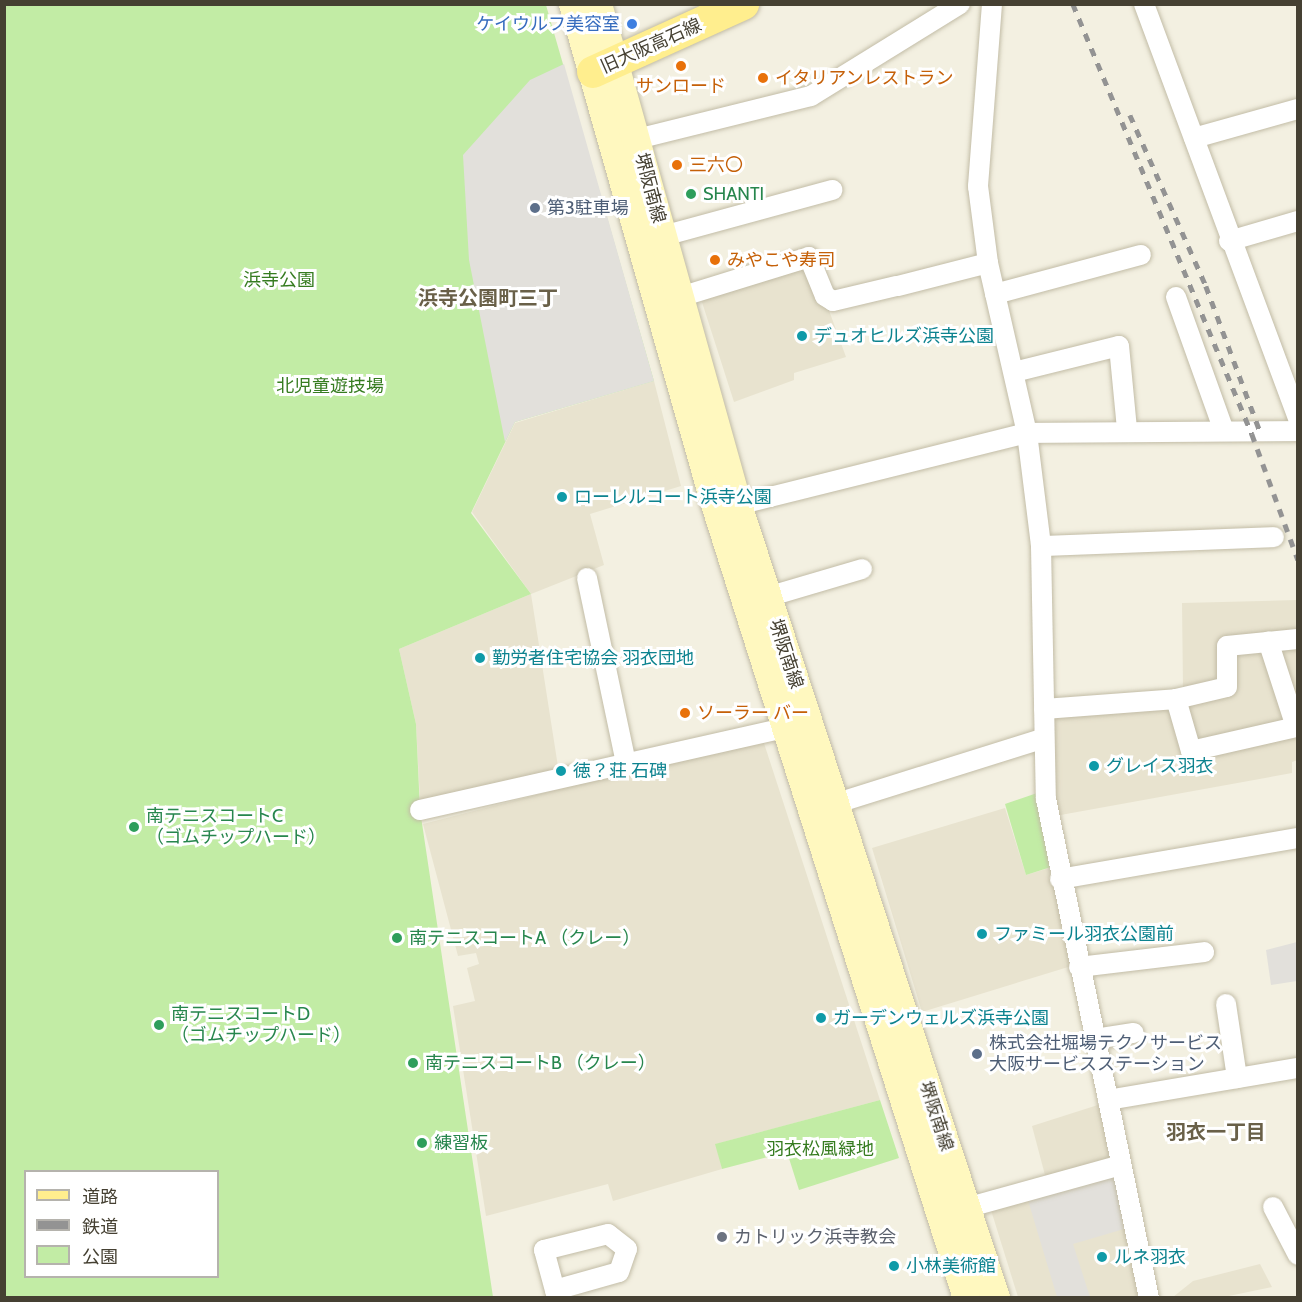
<!DOCTYPE html>
<html>
<head>
<meta charset="utf-8">
<style>
	body { margin:0 }
	#map { position:relative; width:1302px; height:1302px; overflow:hidden; background:#f3f0e1; font-family:Cabin,"Noto Sans JP",sans-serif }
	div>[style] { position:absolute }
	.residential>* { inset:0; background:#e8e3cf }
	.green>* { inset:0; background:#c2eca5 }
	.parking>* { inset:0; background:#e2e0db }
	.roads { filter:drop-shadow(0 0 2px #c2bca6) drop-shadow(0 0 2px #c2bca6) }
	.minor>* { height:20px; margin:-10px; padding:0 10px; transform-origin:10px; border-radius:10px; background:#fff }
	.secondary>* { height:28px; margin:-14px; padding:0 14px; transform-origin:14px; border-radius:14px; background:#fff8bf }
	.primary>* { height:32px; margin:-16px; padding:0 16px; transform-origin:16px; border-radius:16px; background:#ffee8e }
	.rail>* { height:4.5px; margin-top:-2.25px; transform-origin:0; background:repeating-linear-gradient(90deg,#939393 0 8px,transparent 0 16px) }
	.dots>* { width:16px; height:16px; translate:-50% -50%; box-sizing:border-box; border:3px solid #fff; border-radius:50% }
	span { translate:-50% -50%; white-space:nowrap; text-align:center; line-height:1.15; -webkit-text-stroke:6px #fff; paint-order:stroke }
	.shop-label { font-size:18px; color:#366cbe }
	.right { translate:-100% -50%; text-align:right }
	.street-label { font-size:18px; color:#454032 }
	.food-label { font-size:18px; color:#c56008 }
	.left { translate:0 -50%; text-align:left }
	.leisure-label { font-size:18px; color:#27864d }
	.service-label { font-size:18px; color:#4e5e75 }
	.park-label { font-size:18px; color:#367c20 }
	.culture-label { font-size:18px; color:#0d838f }
	.worship-label { font-size:18px; color:#5b616d }
	.neighbourhood-label { font-size:20px; color:#696048; font-weight:700 }
	.frame { position:absolute; inset:0; border:6px solid #454032; pointer-events:none }
	.legend { position:absolute; left:24px; top:1170px; width:195px; height:108px; box-sizing:border-box; background:#fff; border:2px solid #b5b3ad; margin:0; padding:8px 10px; list-style:none; font-size:18px; color:#454032 }
	.legend li { display:flex; align-items:center; gap:12px; height:30px }
	.legend b { width:30px; border:2px solid #b5b3ad }
</style>
</head>
<body>
<div id="map">
	<div class="residential">
		<div style="clip-path:polygon(811px 261px,846px 357px,794px 373px,794px 380px,734px 402px,701px 299px)"></div>
		<div style="clip-path:polygon(654px 381px,681px 486px,590px 514px,604px 565px,531px 594px,559px 773px,420px 800px,416px 724px,399px 649px,531px 594px,472px 512px,515px 423px)"></div>
		<div style="clip-path:polygon(1297px 600px,1298px 760px,1292px 762px,1292px 773px,1055px 816px,1048px 718px,1183px 689px,1182px 603px)"></div>
		<div style="clip-path:polygon(762px 737px,880px 1100px,716px 1144px,722px 1169px,613px 1201px,608px 1184px,486px 1216px,453px 1006px,475px 1001px,467px 968px,479px 964px,476px 953px,458px 956px,423px 824px)"></div>
		<div style="clip-path:polygon(1005px 808px,1026px 875px,1049px 868px,1078px 964px,922px 1012px,872px 848px)"></div>
		<div style="clip-path:polygon(1101px 1104px,1111px 1153px,1106px 1164px,1046px 1179px,1032px 1126px)"></div>
		<div style="clip-path:polygon(1115px 1178px,1141px 1297px,1018px 1297px,990px 1207px)"></div>
		<div style="clip-path:polygon(1260px 1264px,1272px 1287px,1224px 1297px,1173px 1297px,1193px 1281px)"></div>
	</div>
	<div class="green">
		<div style="clip-path:polygon(evenodd,5px 5px,546px 5px,654px 381px,515px 422px,471px 513px,531px 594px,399px 649px,416px 724px,420px 810px,493px 1297px,5px 1298px,5px 5px,26px 1172px,218px 1172px,218px 1276px,26px 1276px,26px 1172px)"></div>
		<div style="clip-path:polygon(1043px 791px,1051px 867px,1026px 875px,1005px 804px)"></div>
		<div style="clip-path:polygon(880px 1100px,899px 1158px,799px 1190px,787px 1152px,722px 1169px,715px 1144px)"></div>
	</div>
	<div class="parking">
		<div style="clip-path:polygon(564px 64px,654px 381px,515px 422px,505px 442px,469px 260px,463px 155px,530px 80px)"></div>
		<div style="clip-path:polygon(1297px 942px,1297px 981px,1271px 985px,1266px 950px)"></div>
		<div style="clip-path:polygon(1109px 1174px,1115px 1178px,1124px 1229px,1073px 1244px,1090px 1297px,1057px 1297px,1027px 1197px)"></div>
	</div>
	<div class="roads">
		<div class="minor">
			<div style="left:992px;top:4px;width:183px;rotate:94.4deg"></div>
			<div style="left:978px;top:186px;width:78px;rotate:82.6deg"></div>
			<div style="left:988px;top:263px;width:174px;rotate:77.1deg"></div>
			<div style="left:1027px;top:433px;width:114px;rotate:82.9deg"></div>
			<div style="left:1041px;top:546px;width:253px;rotate:88.9deg"></div>
			<div style="left:1046px;top:799px;width:510px;rotate:78.34deg"></div>
			<div style="left:1144px;top:4px;width:443px;rotate:69.6deg"></div>
			<div style="left:1194px;top:138px;width:108px;rotate:-15.6deg"></div>
			<div style="left:637px;top:139px;width:179px;rotate:-13.9deg"></div>
			<div style="left:811px;top:96px;width:175px;rotate:-31.7deg"></div>
			<div style="left:652px;top:239px;width:187px;rotate:-15.2deg"></div>
			<div style="left:1229px;top:241px;width:72px;rotate:-16.2deg"></div>
			<div style="left:898px;top:286px;width:93px;rotate:-14.3deg"></div>
			<div style="left:995px;top:294px;width:151px;rotate:-15deg"></div>
			<div style="left:680px;top:297px;width:135px;rotate:-17.2deg"></div>
			<div style="left:809px;top:257px;width:42px;rotate:67.7deg"></div>
			<div style="left:825px;top:296px;width:9px;rotate:32deg"></div>
			<div style="left:833px;top:301px;width:65px;rotate:-13.4deg"></div>
			<div style="left:1176px;top:297px;width:142px;rotate:70.3deg"></div>
			<div style="left:1014px;top:372px;width:108px;rotate:-13.9deg"></div>
			<div style="left:1119px;top:346px;width:83px;rotate:84.5deg"></div>
			<div style="left:738px;top:505px;width:298px;rotate:-14deg"></div>
			<div style="left:1027px;top:433px;width:271px;rotate:-0.4deg"></div>
			<div style="left:1041px;top:546px;width:233px;rotate:-2.2deg"></div>
			<div style="left:587px;top:578px;width:189px;rotate:78.1deg"></div>
			<div style="left:767px;top:597px;width:99px;rotate:-16.4deg"></div>
			<div style="left:1176px;top:699px;width:54px;rotate:73.9deg"></div>
			<div style="left:1191px;top:751px;width:108px;rotate:-12.9deg"></div>
			<div style="left:1296px;top:727px;width:90px;rotate:-108deg"></div>
			<div style="left:1044px;top:709px;width:132px;rotate:-4.3deg"></div>
			<div style="left:1176px;top:699px;width:52px;rotate:-13.2deg"></div>
			<div style="left:1227px;top:687px;width:41px;rotate:-90deg"></div>
			<div style="left:1227px;top:646px;width:71px;rotate:-5.6deg"></div>
			<div style="left:834px;top:804px;width:220px;rotate:-17.4deg"></div>
			<div style="left:420px;top:810px;width:386px;rotate:-12.7deg"></div>
			<div style="left:1060px;top:879px;width:242px;rotate:-9.8deg"></div>
			<div style="left:1079px;top:967px;width:126px;rotate:-6.8deg"></div>
			<div style="left:1226px;top:1004px;width:75px;rotate:81.5deg"></div>
			<div style="left:1095px;top:1039px;width:39px;rotate:-9deg"></div>
			<div style="left:1108px;top:1100px;width:193px;rotate:-9.6deg"></div>
			<div style="left:1273px;top:1207px;width:54px;rotate:62.5deg"></div>
			<div style="left:966px;top:1208px;width:157px;rotate:-15.5deg"></div>
			<div style="left:555px;top:1290px;width:66px;rotate:-15.7deg"></div>
			<div style="left:619px;top:1272px;width:24px;rotate:-71deg"></div>
			<div style="left:627px;top:1249px;width:24px;rotate:-142deg"></div>
			<div style="left:608px;top:1234px;width:66px;rotate:166deg"></div>
			<div style="left:544px;top:1250px;width:50px;rotate:74.8deg"></div>
		</div>
		<div class="secondary">
			<div style="left:573px;top:4px;width:517px;rotate:74.16deg"></div>
			<div style="left:714px;top:501px;width:836px;rotate:72.39deg"></div>
			<div style="left:598px;top:4px;width:520px;rotate:74.39deg"></div>
			<div style="left:738px;top:505px;width:834px;rotate:71.98deg"></div>
		</div>
		<div class="primary">
			<div style="left:593px;top:72px;width:165px;rotate:-24.4deg"></div>
		</div>
	</div>
	<div class="rail">
		<div style="left:1073px;top:4px;width:466px;rotate:67.4deg"></div>
		<div style="left:1252px;top:434px;width:134px;rotate:69.9deg"></div>
		<div style="left:1130px;top:115px;width:187px;rotate:66deg"></div>
		<div style="left:1206px;top:286px;width:155px;rotate:69.6deg"></div>
	</div>
	<div class="dots">
		<div style="left:632px;top:24px;background:#3f7fe0"></div>
		<div style="left:681px;top:66px;background:#e8710a"></div>
		<div style="left:763px;top:78px;background:#e8710a"></div>
		<div style="left:677px;top:165px;background:#e8710a"></div>
		<div style="left:691px;top:194px;background:#2e9e5b"></div>
		<div style="left:535px;top:208px;background:#5c6f8a"></div>
		<div style="left:715px;top:260px;background:#e8710a"></div>
		<div style="left:802px;top:336px;background:#0f9aa8"></div>
		<div style="left:562px;top:497px;background:#0f9aa8"></div>
		<div style="left:480px;top:658px;background:#0f9aa8"></div>
		<div style="left:685px;top:713px;background:#e8710a"></div>
		<div style="left:1094px;top:766px;background:#0f9aa8"></div>
		<div style="left:561px;top:771px;background:#0f9aa8"></div>
		<div style="left:134px;top:827px;background:#2e9e5b"></div>
		<div style="left:982px;top:934px;background:#0f9aa8"></div>
		<div style="left:397px;top:938px;background:#2e9e5b"></div>
		<div style="left:821px;top:1018px;background:#0f9aa8"></div>
		<div style="left:159px;top:1025px;background:#2e9e5b"></div>
		<div style="left:977px;top:1054px;background:#5c6f8a"></div>
		<div style="left:413px;top:1063px;background:#2e9e5b"></div>
		<div style="left:422px;top:1143px;background:#2e9e5b"></div>
		<div style="left:722px;top:1237px;background:#6b7280"></div>
		<div style="left:1102px;top:1257px;background:#0f9aa8"></div>
		<div style="left:894px;top:1266px;background:#0f9aa8"></div>
	</div>
	<div class="shop-label">
		<span class="right" style="left:620px;top:24px">ケイウルフ美容室</span>
	</div>
	<div class="street-label">
		<span style="left:651px;top:46px;rotate:-24deg">旧大阪高石線</span>
		<span style="left:650px;top:188px;rotate:75deg">堺阪南線</span>
		<span style="left:786px;top:654px;rotate:72deg">堺阪南線</span>
		<span style="left:936px;top:1116px;rotate:72deg">堺阪南線</span>
	</div>
	<div class="food-label">
		<span class="left" style="left:775px;top:78px">イタリアンレストラン</span>
		<span style="left:681px;top:86px">サンロード</span>
		<span class="left" style="left:689px;top:165px">三六〇</span>
		<span class="left" style="left:727px;top:260px">みやこや寿司</span>
		<span class="left" style="left:697px;top:713px">ソーラー バー</span>
	</div>
	<div class="leisure-label">
		<span class="left" style="left:703px;top:194px">SHANTI</span>
		<span class="left" style="left:146px;top:827px">南テニスコートC<br>（ゴムチップハード）</span>
		<span class="left" style="left:409px;top:938px">南テニスコートA （クレー）</span>
		<span class="left" style="left:171px;top:1025px">南テニスコートD<br>（ゴムチップハード）</span>
		<span class="left" style="left:425px;top:1063px">南テニスコートB （クレー）</span>
		<span class="left" style="left:434px;top:1143px">練習板</span>
	</div>
	<div class="service-label">
		<span class="left" style="left:547px;top:208px">第3駐車場</span>
		<span class="left" style="left:989px;top:1054px">株式会社堀場テクノサービス<br>大阪サービスステーション</span>
	</div>
	<div class="park-label">
		<span style="left:279px;top:280px">浜寺公園</span>
		<span style="left:330px;top:386px">北児童遊技場</span>
		<span style="left:820px;top:1149px">羽衣松風緑地</span>
	</div>
	<div class="culture-label">
		<span class="left" style="left:814px;top:336px">デュオヒルズ浜寺公園</span>
		<span class="left" style="left:574px;top:497px">ローレルコート浜寺公園</span>
		<span class="left" style="left:492px;top:658px">勤労者住宅協会 羽衣団地</span>
		<span class="left" style="left:1106px;top:766px">グレイス羽衣</span>
		<span class="left" style="left:573px;top:771px">徳？荘 石碑</span>
		<span class="left" style="left:994px;top:934px">ファミール羽衣公園前</span>
		<span class="left" style="left:833px;top:1018px">ガーデンウェルズ浜寺公園</span>
		<span class="left" style="left:1114px;top:1257px">ルネ羽衣</span>
		<span class="left" style="left:906px;top:1266px">小林美術館</span>
	</div>
	<div class="worship-label">
		<span class="left" style="left:734px;top:1237px">カトリック浜寺教会</span>
	</div>
	<div class="neighbourhood-label">
		<span style="left:488px;top:298px">浜寺公園町三丁</span>
		<span style="left:1216px;top:1132px">羽衣一丁目</span>
	</div>
	<div class="frame"></div>
	<ul class="legend">
	<li><b style="height:8px;background:#ffee8e"></b>道路</li>
	<li><b style="height:8px;background:#939393"></b>鉄道</li>
	<li><b style="height:16px;background:#c2eca5"></b>公園</li>
	</ul>
</div>
</body>
</html>
